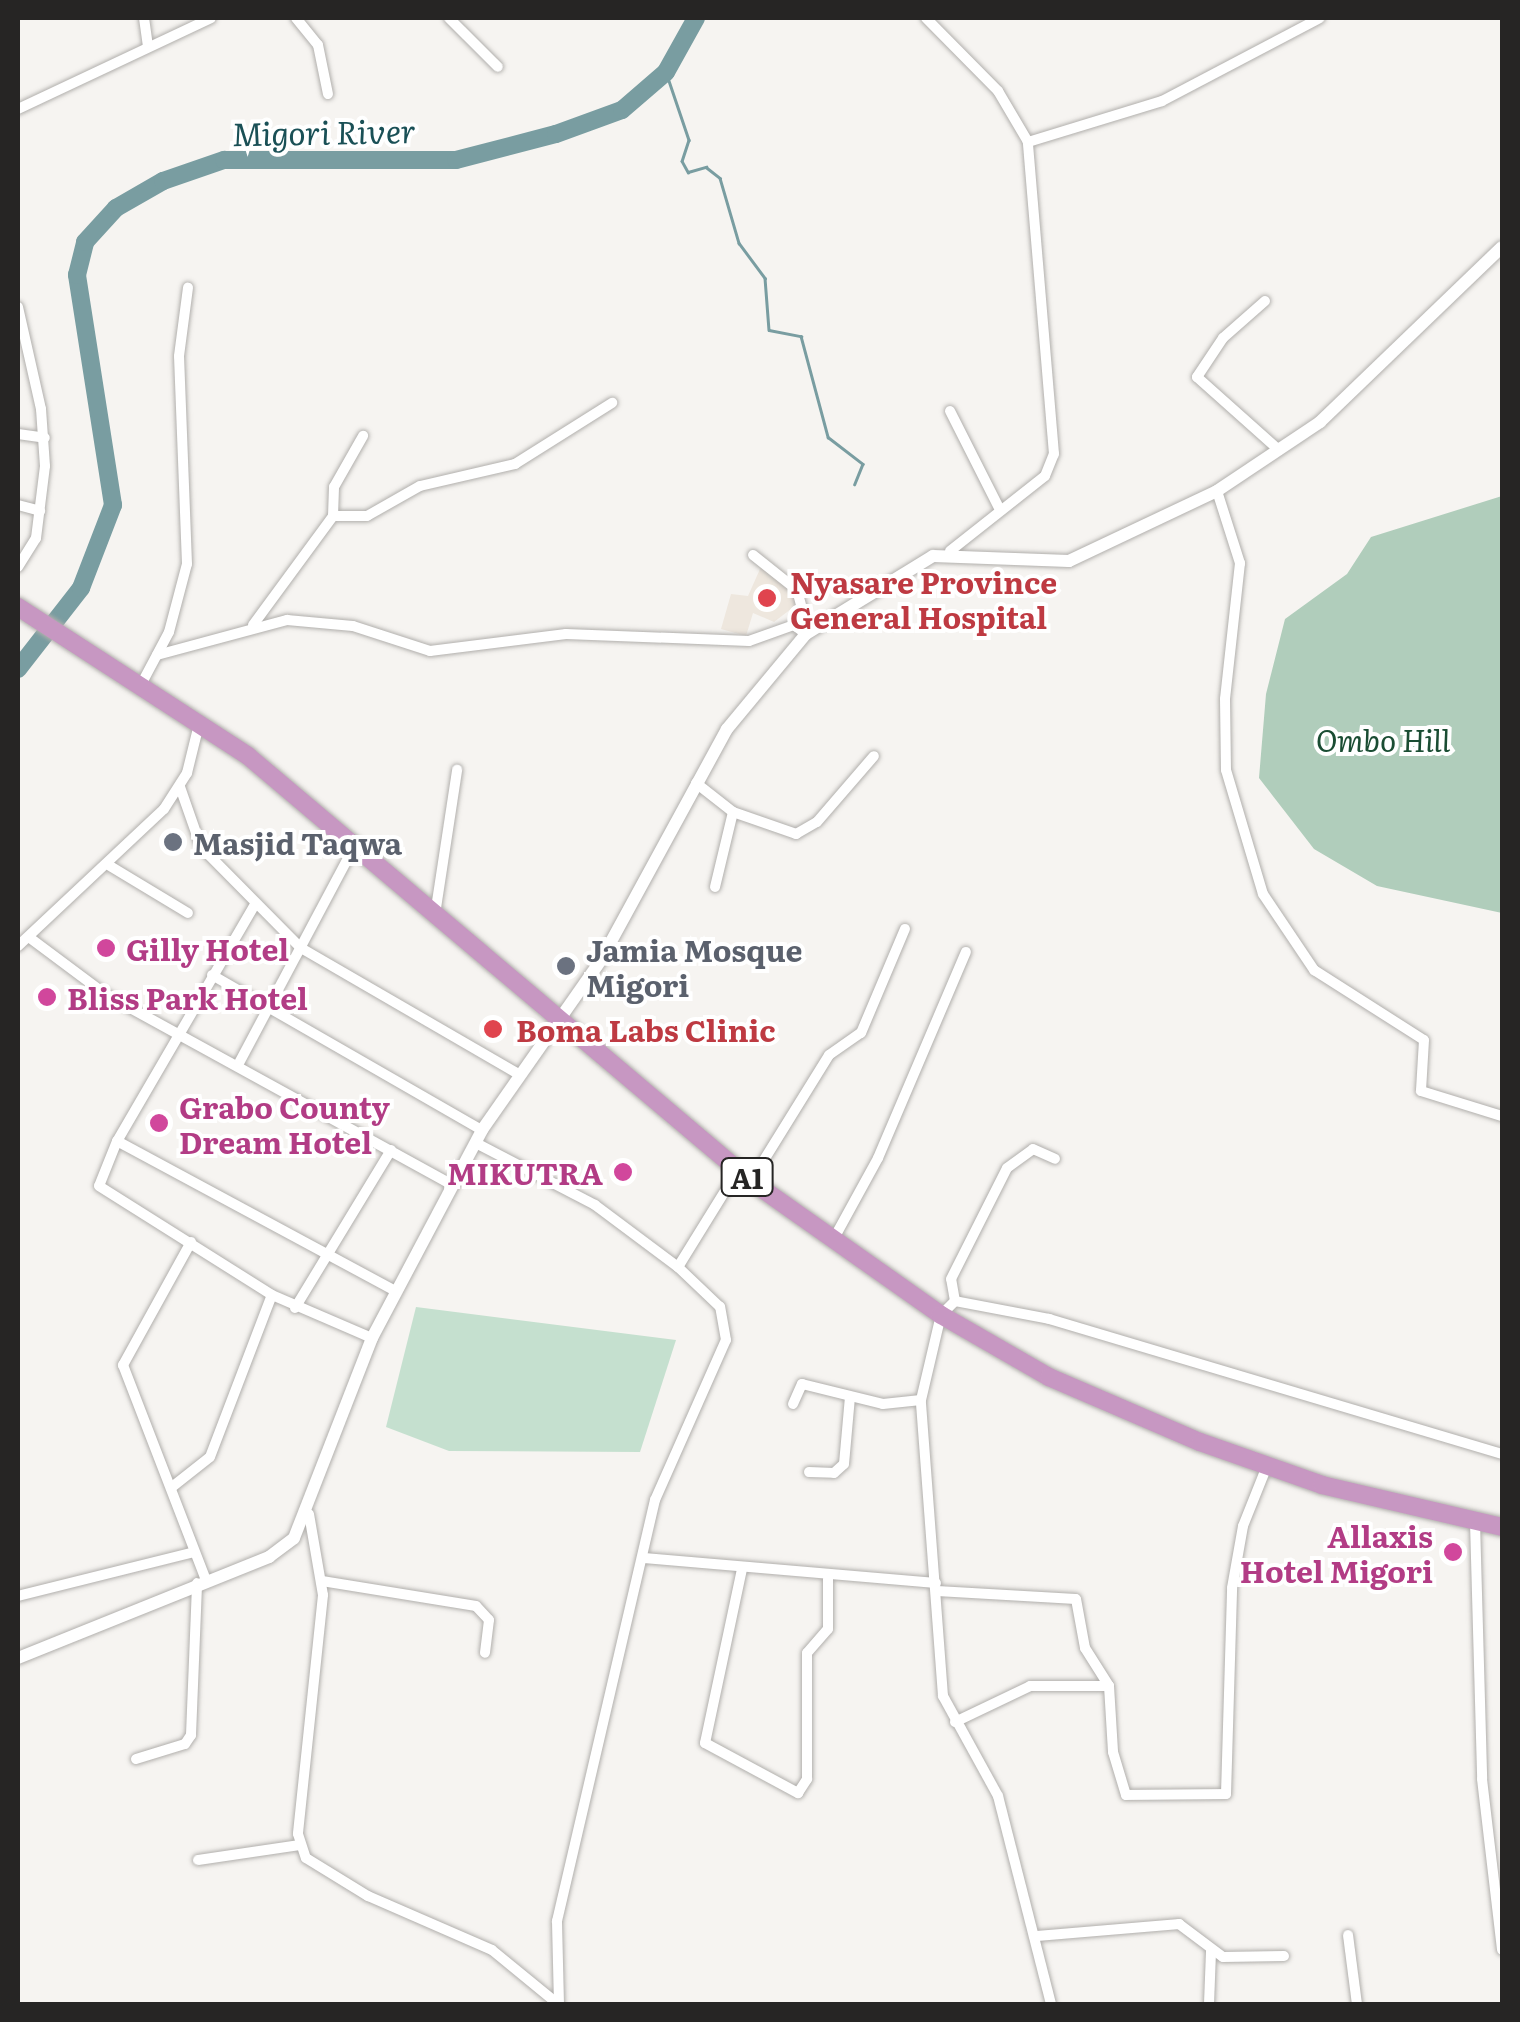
<!DOCTYPE html>
<html>
<head>
<meta charset="utf-8">
<style>
	body { margin:0 }
	#map { position:relative; width:1520px; height:2022px; overflow:hidden; background:#f6f4f1; font-family:Literata,serif }
	div>[style] { position:absolute }
	.built>* { inset:0; background:#eee7de }
	.green>* { inset:0; background:#c5e0cf }
	.forest>* { inset:0; background:#b0cdbb }
	.stream>* { height:2.5px; margin:-1.25px; padding:0 1.25px; transform-origin:1.25px; border-radius:1.25px; background:#799da1 }
	.river>* { height:18px; margin:-9px; padding:0 9px; transform-origin:9px; border-radius:9px; background:#799da1 }
	.roads { filter:drop-shadow(0 0 2px #b1afac) drop-shadow(0 0 2px #b1afac) }
	.minor>* { height:10px; margin:-5px; padding:0 5px; transform-origin:5px; border-radius:5px; background:#fff }
	.tertiary>* { height:12px; margin:-6px; padding:0 6px; transform-origin:6px; border-radius:6px; background:#fff }
	.trunk>* { height:18px; margin:-9px; padding:0 9px; transform-origin:9px; border-radius:9px; background:#c797c2 }
	.dots>* { width:28px; height:28px; translate:-50% -50%; box-sizing:border-box; border:5px solid #fff; border-radius:50% }
	span { translate:-50% -50%; white-space:nowrap; text-align:center; line-height:1.15; -webkit-text-stroke:8px #fff; paint-order:stroke }
	.shield-label span { padding:2px 8px; background:#fff; border:2px solid; border-radius:8px; -webkit-text-stroke-width:0 }
	.shield-label { font-size:28px; color:#262524; font-weight:700 }
	.health-label { font-size:30px; color:#be3a42; font-weight:700 }
	.left { translate:0 -50%; text-align:left }
	.park-label { font-size:30px; color:#1a4d33; font-style:italic }
	.worship-label { font-size:30px; color:#5b616d; font-weight:700 }
	.hotel-label { font-size:30px; color:#b23c85; font-weight:700 }
	.right { translate:-100% -50%; text-align:right }
	.water-label { font-size:32px; color:#1a5056; font-style:italic }
	.frame { position:absolute; inset:0; border:20px solid #262524; pointer-events:none }
</style>
</head>
<body>
<div id="map">
	<div class="built">
		<div style="clip-path:polygon(764px 560px,800px 584px,804px 599px,774px 622px,753px 613px,746px 636px,721px 629px,731px 594px,748px 596px)"></div>
	</div>
	<div class="green">
		<div style="clip-path:polygon(416px 1307px,676px 1340px,640px 1452px,449px 1451px,386px 1427px)"></div>
	</div>
	<div class="forest">
		<div style="clip-path:polygon(1502px 496px,1502px 913px,1377px 886px,1314px 849px,1259px 778px,1266px 694px,1285px 619px,1347px 574px,1371px 537px)"></div>
	</div>
	<div class="stream">
		<div style="left:666px;top:72px;width:72px;rotate:71.3deg"></div>
		<div style="left:689px;top:140px;width:22px;rotate:108deg"></div>
		<div style="left:682px;top:161px;width:13px;rotate:61deg"></div>
		<div style="left:688px;top:172px;width:19px;rotate:-16deg"></div>
		<div style="left:706px;top:167px;width:18px;rotate:38deg"></div>
		<div style="left:720px;top:178px;width:68px;rotate:73.7deg"></div>
		<div style="left:739px;top:243px;width:44px;rotate:53.4deg"></div>
		<div style="left:765px;top:278px;width:52px;rotate:85.6deg"></div>
		<div style="left:769px;top:330px;width:33px;rotate:11deg"></div>
		<div style="left:801px;top:336px;width:105px;rotate:75deg"></div>
		<div style="left:828px;top:437px;width:44px;rotate:37.6deg"></div>
		<div style="left:863px;top:464px;width:22px;rotate:112deg"></div>
	</div>
	<div class="river">
		<div style="left:18px;top:669px;width:103px;rotate:-52.1deg"></div>
		<div style="left:81px;top:588px;width:89px;rotate:-68.9deg"></div>
		<div style="left:113px;top:505px;width:233px;rotate:-98.9deg"></div>
		<div style="left:77px;top:275px;width:34px;rotate:-76deg"></div>
		<div style="left:85px;top:242px;width:46px;rotate:-47.6deg"></div>
		<div style="left:116px;top:208px;width:54px;rotate:-29.9deg"></div>
		<div style="left:163px;top:181px;width:65px;rotate:-19deg"></div>
		<div style="left:224px;top:160px;width:232px"></div>
		<div style="left:456px;top:160px;width:103px;rotate:-14.6deg"></div>
		<div style="left:556px;top:134px;width:70px;rotate:-20deg"></div>
		<div style="left:622px;top:110px;width:58px;rotate:-40.8deg"></div>
		<div style="left:666px;top:72px;width:62px;rotate:-60.9deg"></div>
	</div>
	<div class="roads">
		<div class="minor">
			<div style="left:144px;top:18px;width:28px;rotate:82deg"></div>
			<div style="left:296px;top:18px;width:35px;rotate:51deg"></div>
			<div style="left:318px;top:45px;width:50px;rotate:78.5deg"></div>
			<div style="left:449px;top:18px;width:69px;rotate:45deg"></div>
			<div style="left:926px;top:18px;width:103px;rotate:45.4deg"></div>
			<div style="left:998px;top:91px;width:59px;rotate:59.5deg"></div>
			<div style="left:18px;top:109px;width:213px;rotate:-25.2deg"></div>
			<div style="left:1265px;top:301px;width:56px;rotate:138.6deg"></div>
			<div style="left:1223px;top:338px;width:47px;rotate:123.7deg"></div>
			<div style="left:1197px;top:377px;width:110px;rotate:41.7deg"></div>
			<div style="left:18px;top:307px;width:105px;rotate:77.3deg"></div>
			<div style="left:41px;top:409px;width:57px;rotate:86deg"></div>
			<div style="left:45px;top:466px;width:73px;rotate:97.1deg"></div>
			<div style="left:36px;top:538px;width:34px;rotate:122deg"></div>
			<div style="left:950px;top:411px;width:111px;rotate:63.2deg"></div>
			<div style="left:18px;top:434px;width:27px;rotate:8deg"></div>
			<div style="left:1217px;top:491px;width:76px;rotate:72.3deg"></div>
			<div style="left:1240px;top:563px;width:137px;rotate:96.3deg"></div>
			<div style="left:1225px;top:699px;width:71px;rotate:89.2deg"></div>
			<div style="left:1226px;top:770px;width:129px;rotate:73.4deg"></div>
			<div style="left:1263px;top:894px;width:92px;rotate:56.1deg"></div>
			<div style="left:1314px;top:970px;width:130px;rotate:32.5deg"></div>
			<div style="left:1424px;top:1040px;width:51px;rotate:93.4deg"></div>
			<div style="left:1421px;top:1091px;width:85px;rotate:17.2deg"></div>
			<div style="left:18px;top:505px;width:23px;rotate:15deg"></div>
			<div style="left:333px;top:516px;width:29px;rotate:-88deg"></div>
			<div style="left:334px;top:487px;width:59px;rotate:-60.4deg"></div>
			<div style="left:950px;top:551px;width:121px;rotate:-38.3deg"></div>
			<div style="left:1045px;top:476px;width:24px;rotate:-68deg"></div>
			<div style="left:1054px;top:454px;width:313px;rotate:-94.8deg"></div>
			<div style="left:1028px;top:142px;width:140px;rotate:-17deg"></div>
			<div style="left:1162px;top:101px;width:178px;rotate:-27.7deg"></div>
			<div style="left:753px;top:555px;width:56px;rotate:38.5deg"></div>
			<div style="left:797px;top:590px;width:20px;rotate:75deg"></div>
			<div style="left:802px;top:609px;width:18px;rotate:117deg"></div>
			<div style="left:253px;top:625px;width:135px;rotate:-53.7deg"></div>
			<div style="left:333px;top:516px;width:34px"></div>
			<div style="left:367px;top:516px;width:61px;rotate:-29.5deg"></div>
			<div style="left:420px;top:486px;width:98px;rotate:-13deg"></div>
			<div style="left:515px;top:464px;width:115px;rotate:-32.2deg"></div>
			<div style="left:157px;top:655px;width:135px;rotate:-15.1deg"></div>
			<div style="left:287px;top:620px;width:66px;rotate:5.2deg"></div>
			<div style="left:353px;top:626px;width:81px;rotate:18deg"></div>
			<div style="left:430px;top:651px;width:137px;rotate:-7.1deg"></div>
			<div style="left:566px;top:634px;width:183px;rotate:2.2deg"></div>
			<div style="left:749px;top:641px;width:48px;rotate:-19.6deg"></div>
			<div style="left:794px;top:625px;width:15px;rotate:37deg"></div>
			<div style="left:143px;top:681px;width:55px;rotate:-62deg"></div>
			<div style="left:169px;top:632px;width:70px;rotate:-75.2deg"></div>
			<div style="left:187px;top:564px;width:208px;rotate:-92.2deg"></div>
			<div style="left:179px;top:356px;width:69px;rotate:-82.5deg"></div>
			<div style="left:696px;top:783px;width:47px;rotate:38.1deg"></div>
			<div style="left:733px;top:812px;width:67px;rotate:19.2deg"></div>
			<div style="left:796px;top:834px;width:24px;rotate:-30deg"></div>
			<div style="left:817px;top:822px;width:87px;rotate:-49.2deg"></div>
			<div style="left:180px;top:787px;width:64px;rotate:70.7deg"></div>
			<div style="left:201px;top:847px;width:142px;rotate:45.3deg"></div>
			<div style="left:301px;top:948px;width:250px;rotate:30.1deg"></div>
			<div style="left:110px;top:866px;width:91px;rotate:31.1deg"></div>
			<div style="left:715px;top:887px;width:77px;rotate:-76.5deg"></div>
			<div style="left:254px;top:906px;width:272px;rotate:120.2deg"></div>
			<div style="left:117px;top:1141px;width:48px;rotate:111.8deg"></div>
			<div style="left:99px;top:1186px;width:204px;rotate:32.2deg"></div>
			<div style="left:272px;top:1295px;width:109px;rotate:23.3deg"></div>
			<div style="left:436px;top:908px;width:140px;rotate:-81.3deg"></div>
			<div style="left:30px;top:938px;width:94px;rotate:36.7deg"></div>
			<div style="left:105px;top:994px;width:397px;rotate:28.8deg"></div>
			<div style="left:18px;top:946px;width:200px;rotate:-43.2deg"></div>
			<div style="left:164px;top:809px;width:43px;rotate:-57.4deg"></div>
			<div style="left:187px;top:773px;width:50px;rotate:-76.2deg"></div>
			<div style="left:212px;top:975px;width:311px;rotate:29.9deg"></div>
			<div style="left:238px;top:1065px;width:249px;rotate:-62deg"></div>
			<div style="left:117px;top:1141px;width:316px;rotate:28.3deg"></div>
			<div style="left:476px;top:1143px;width:134px;rotate:27.5deg"></div>
			<div style="left:595px;top:1205px;width:104px;rotate:36.8deg"></div>
			<div style="left:751px;top:1181px;width:148px;rotate:-58.2deg"></div>
			<div style="left:829px;top:1055px;width:39px;rotate:-35deg"></div>
			<div style="left:861px;top:1033px;width:113px;rotate:-67.1deg"></div>
			<div style="left:191px;top:1242px;width:141px;rotate:118.9deg"></div>
			<div style="left:123px;top:1365px;width:228px;rotate:68.9deg"></div>
			<div style="left:832px;top:1242px;width:96px;rotate:-61.3deg"></div>
			<div style="left:878px;top:1158px;width:224px;rotate:-66.9deg"></div>
			<div style="left:955px;top:1301px;width:22px;rotate:-100deg"></div>
			<div style="left:951px;top:1279px;width:124px;rotate:-63.2deg"></div>
			<div style="left:1007px;top:1168px;width:32px;rotate:-36deg"></div>
			<div style="left:1033px;top:1149px;width:24px;rotate:24deg"></div>
			<div style="left:295px;top:1308px;width:185px;rotate:-58.7deg"></div>
			<div style="left:793px;top:1404px;width:22px;rotate:-66deg"></div>
			<div style="left:802px;top:1384px;width:83px;rotate:13.9deg"></div>
			<div style="left:883px;top:1404px;width:38px;rotate:-6deg"></div>
			<div style="left:809px;top:1472px;width:25px;rotate:2deg"></div>
			<div style="left:834px;top:1473px;width:13px;rotate:-42deg"></div>
			<div style="left:844px;top:1464px;width:67px;rotate:-84.9deg"></div>
			<div style="left:172px;top:1487px;width:48px;rotate:-38.3deg"></div>
			<div style="left:210px;top:1457px;width:173px;rotate:-69.1deg"></div>
			<div style="left:309px;top:1514px;width:82px;rotate:80.2deg"></div>
			<div style="left:323px;top:1595px;width:240px;rotate:96deg"></div>
			<div style="left:298px;top:1834px;width:25px;rotate:72deg"></div>
			<div style="left:306px;top:1858px;width:73px;rotate:31.5deg"></div>
			<div style="left:368px;top:1896px;width:135px;rotate:23.5deg"></div>
			<div style="left:492px;top:1950px;width:85px;rotate:39.3deg"></div>
			<div style="left:1475px;top:1522px;width:257px;rotate:88.4deg"></div>
			<div style="left:1482px;top:1779px;width:172px;rotate:83.3deg"></div>
			<div style="left:644px;top:1558px;width:293px;rotate:4.9deg"></div>
			<div style="left:742px;top:1569px;width:178px;rotate:102deg"></div>
			<div style="left:705px;top:1743px;width:106px;rotate:28.3deg"></div>
			<div style="left:798px;top:1793px;width:17px;rotate:-57deg"></div>
			<div style="left:807px;top:1779px;width:126px;rotate:-90deg"></div>
			<div style="left:807px;top:1653px;width:32px;rotate:-49deg"></div>
			<div style="left:828px;top:1629px;width:50px;rotate:-90deg"></div>
			<div style="left:322px;top:1581px;width:156px;rotate:9.2deg"></div>
			<div style="left:476px;top:1606px;width:19px;rotate:47deg"></div>
			<div style="left:489px;top:1620px;width:33px;rotate:97deg"></div>
			<div style="left:937px;top:1591px;width:139px;rotate:3.3deg"></div>
			<div style="left:1076px;top:1599px;width:50px;rotate:79.6deg"></div>
			<div style="left:1085px;top:1648px;width:45px;rotate:57.7deg"></div>
			<div style="left:1109px;top:1686px;width:66px;rotate:86.5deg"></div>
			<div style="left:1113px;top:1752px;width:45px;rotate:73.2deg"></div>
			<div style="left:1126px;top:1795px;width:100px;rotate:-0.6deg"></div>
			<div style="left:1226px;top:1794px;width:206px;rotate:-88.3deg"></div>
			<div style="left:1232px;top:1588px;width:63px;rotate:-79.9deg"></div>
			<div style="left:1243px;top:1526px;width:65px;rotate:-68.2deg"></div>
			<div style="left:18px;top:1596px;width:181px;rotate:-14deg"></div>
			<div style="left:955px;top:1722px;width:83px;rotate:-25.6deg"></div>
			<div style="left:1030px;top:1686px;width:79px"></div>
			<div style="left:136px;top:1759px;width:51px;rotate:-17deg"></div>
			<div style="left:185px;top:1744px;width:11px;rotate:-56deg"></div>
			<div style="left:191px;top:1735px;width:152px;rotate:-87.7deg"></div>
			<div style="left:198px;top:1860px;width:103px;rotate:-8.4deg"></div>
			<div style="left:1348px;top:1935px;width:70px;rotate:82.6deg"></div>
			<div style="left:1037px;top:1936px;width:143px;rotate:-4.8deg"></div>
			<div style="left:1179px;top:1924px;width:55px;rotate:36.9deg"></div>
			<div style="left:1223px;top:1957px;width:61px;rotate:-0.9deg"></div>
			<div style="left:559px;top:2004px;width:83px;rotate:-91.4deg"></div>
			<div style="left:557px;top:1921px;width:432px;rotate:-76.9deg"></div>
			<div style="left:655px;top:1500px;width:175px;rotate:-66.1deg"></div>
			<div style="left:726px;top:1340px;width:34px;rotate:-100deg"></div>
			<div style="left:720px;top:1307px;width:58px;rotate:-136.4deg"></div>
			<div style="left:678px;top:1267px;width:114px;rotate:-58.3deg"></div>
			<div style="left:1051px;top:2004px;width:215px;rotate:-104.3deg"></div>
			<div style="left:998px;top:1796px;width:114px;rotate:-118.8deg"></div>
			<div style="left:943px;top:1696px;width:297px;rotate:-94.3deg"></div>
			<div style="left:921px;top:1400px;width:87px;rotate:-76.8deg"></div>
			<div style="left:941px;top:1315px;width:20px;rotate:-45deg"></div>
			<div style="left:955px;top:1301px;width:96px;rotate:10.8deg"></div>
			<div style="left:1049px;top:1319px;width:473px;rotate:16.6deg"></div>
			<div style="left:1209px;top:2004px;width:53px;rotate:-87.8deg"></div>
		</div>
		<div class="tertiary">
			<div style="left:18px;top:1658px;width:271px;rotate:-21.9deg"></div>
			<div style="left:269px;top:1557px;width:31px;rotate:-37deg"></div>
			<div style="left:294px;top:1538px;width:215px;rotate:-68.7deg"></div>
			<div style="left:372px;top:1338px;width:235px;rotate:-62.1deg"></div>
			<div style="left:482px;top:1130px;width:208px;rotate:-55deg"></div>
			<div style="left:601px;top:960px;width:263px;rotate:-61.4deg"></div>
			<div style="left:727px;top:729px;width:124px;rotate:-50.3deg"></div>
			<div style="left:806px;top:634px;width:149px;rotate:-31.6deg"></div>
			<div style="left:933px;top:556px;width:136px;rotate:2.1deg"></div>
			<div style="left:1069px;top:561px;width:164px;rotate:-25.3deg"></div>
			<div style="left:1217px;top:491px;width:124px;rotate:-33.8deg"></div>
			<div style="left:1320px;top:422px;width:252px;rotate:-43.9deg"></div>
		</div>
		<div class="trunk">
			<div style="left:18px;top:607px;width:274px;rotate:32.9deg"></div>
			<div style="left:248px;top:756px;width:659px;rotate:40.2deg"></div>
			<div style="left:751px;top:1181px;width:232px;rotate:35.2deg"></div>
			<div style="left:941px;top:1315px;width:125px;rotate:29.9deg"></div>
			<div style="left:1049px;top:1377px;width:164px;rotate:23.3deg"></div>
			<div style="left:1200px;top:1442px;width:129px;rotate:19.4deg"></div>
			<div style="left:1322px;top:1485px;width:185px;rotate:13.1deg"></div>
		</div>
	</div>
	<div class="dots">
		<div style="left:767px;top:598px;background:#e0444e"></div>
		<div style="left:173px;top:842px;background:#6b7280"></div>
		<div style="left:106px;top:948px;background:#d1479c"></div>
		<div style="left:566px;top:966px;background:#6b7280"></div>
		<div style="left:47px;top:997px;background:#d1479c"></div>
		<div style="left:493px;top:1029px;background:#e0444e"></div>
		<div style="left:159px;top:1123px;background:#d1479c"></div>
		<div style="left:623px;top:1172px;background:#d1479c"></div>
		<div style="left:1453px;top:1552px;background:#d1479c"></div>
	</div>
	<div class="shield-label">
		<span style="left:747px;top:1177px">A1</span>
	</div>
	<div class="health-label">
		<span class="left" style="left:790px;top:598px">Nyasare Province<br>General Hospital</span>
		<span class="left" style="left:516px;top:1029px">Boma Labs Clinic</span>
	</div>
	<div class="park-label">
		<span style="left:1383px;top:739px">Ombo Hill</span>
	</div>
	<div class="worship-label">
		<span class="left" style="left:193px;top:842px">Masjid Taqwa</span>
		<span class="left" style="left:586px;top:966px">Jamia Mosque<br>Migori</span>
	</div>
	<div class="hotel-label">
		<span class="left" style="left:126px;top:948px">Gilly Hotel</span>
		<span class="left" style="left:67px;top:997px">Bliss Park Hotel</span>
		<span class="left" style="left:179px;top:1123px">Grabo County<br>Dream Hotel</span>
		<span class="right" style="left:603px;top:1172px">MIKUTRA</span>
		<span class="right" style="left:1433px;top:1552px">Allaxis<br>Hotel Migori</span>
	</div>
	<div class="water-label">
		<span style="left:324px;top:131px;rotate:-1deg">Migori River</span>
	</div>
	<div class="frame"></div>
</div>
</body>
</html>
